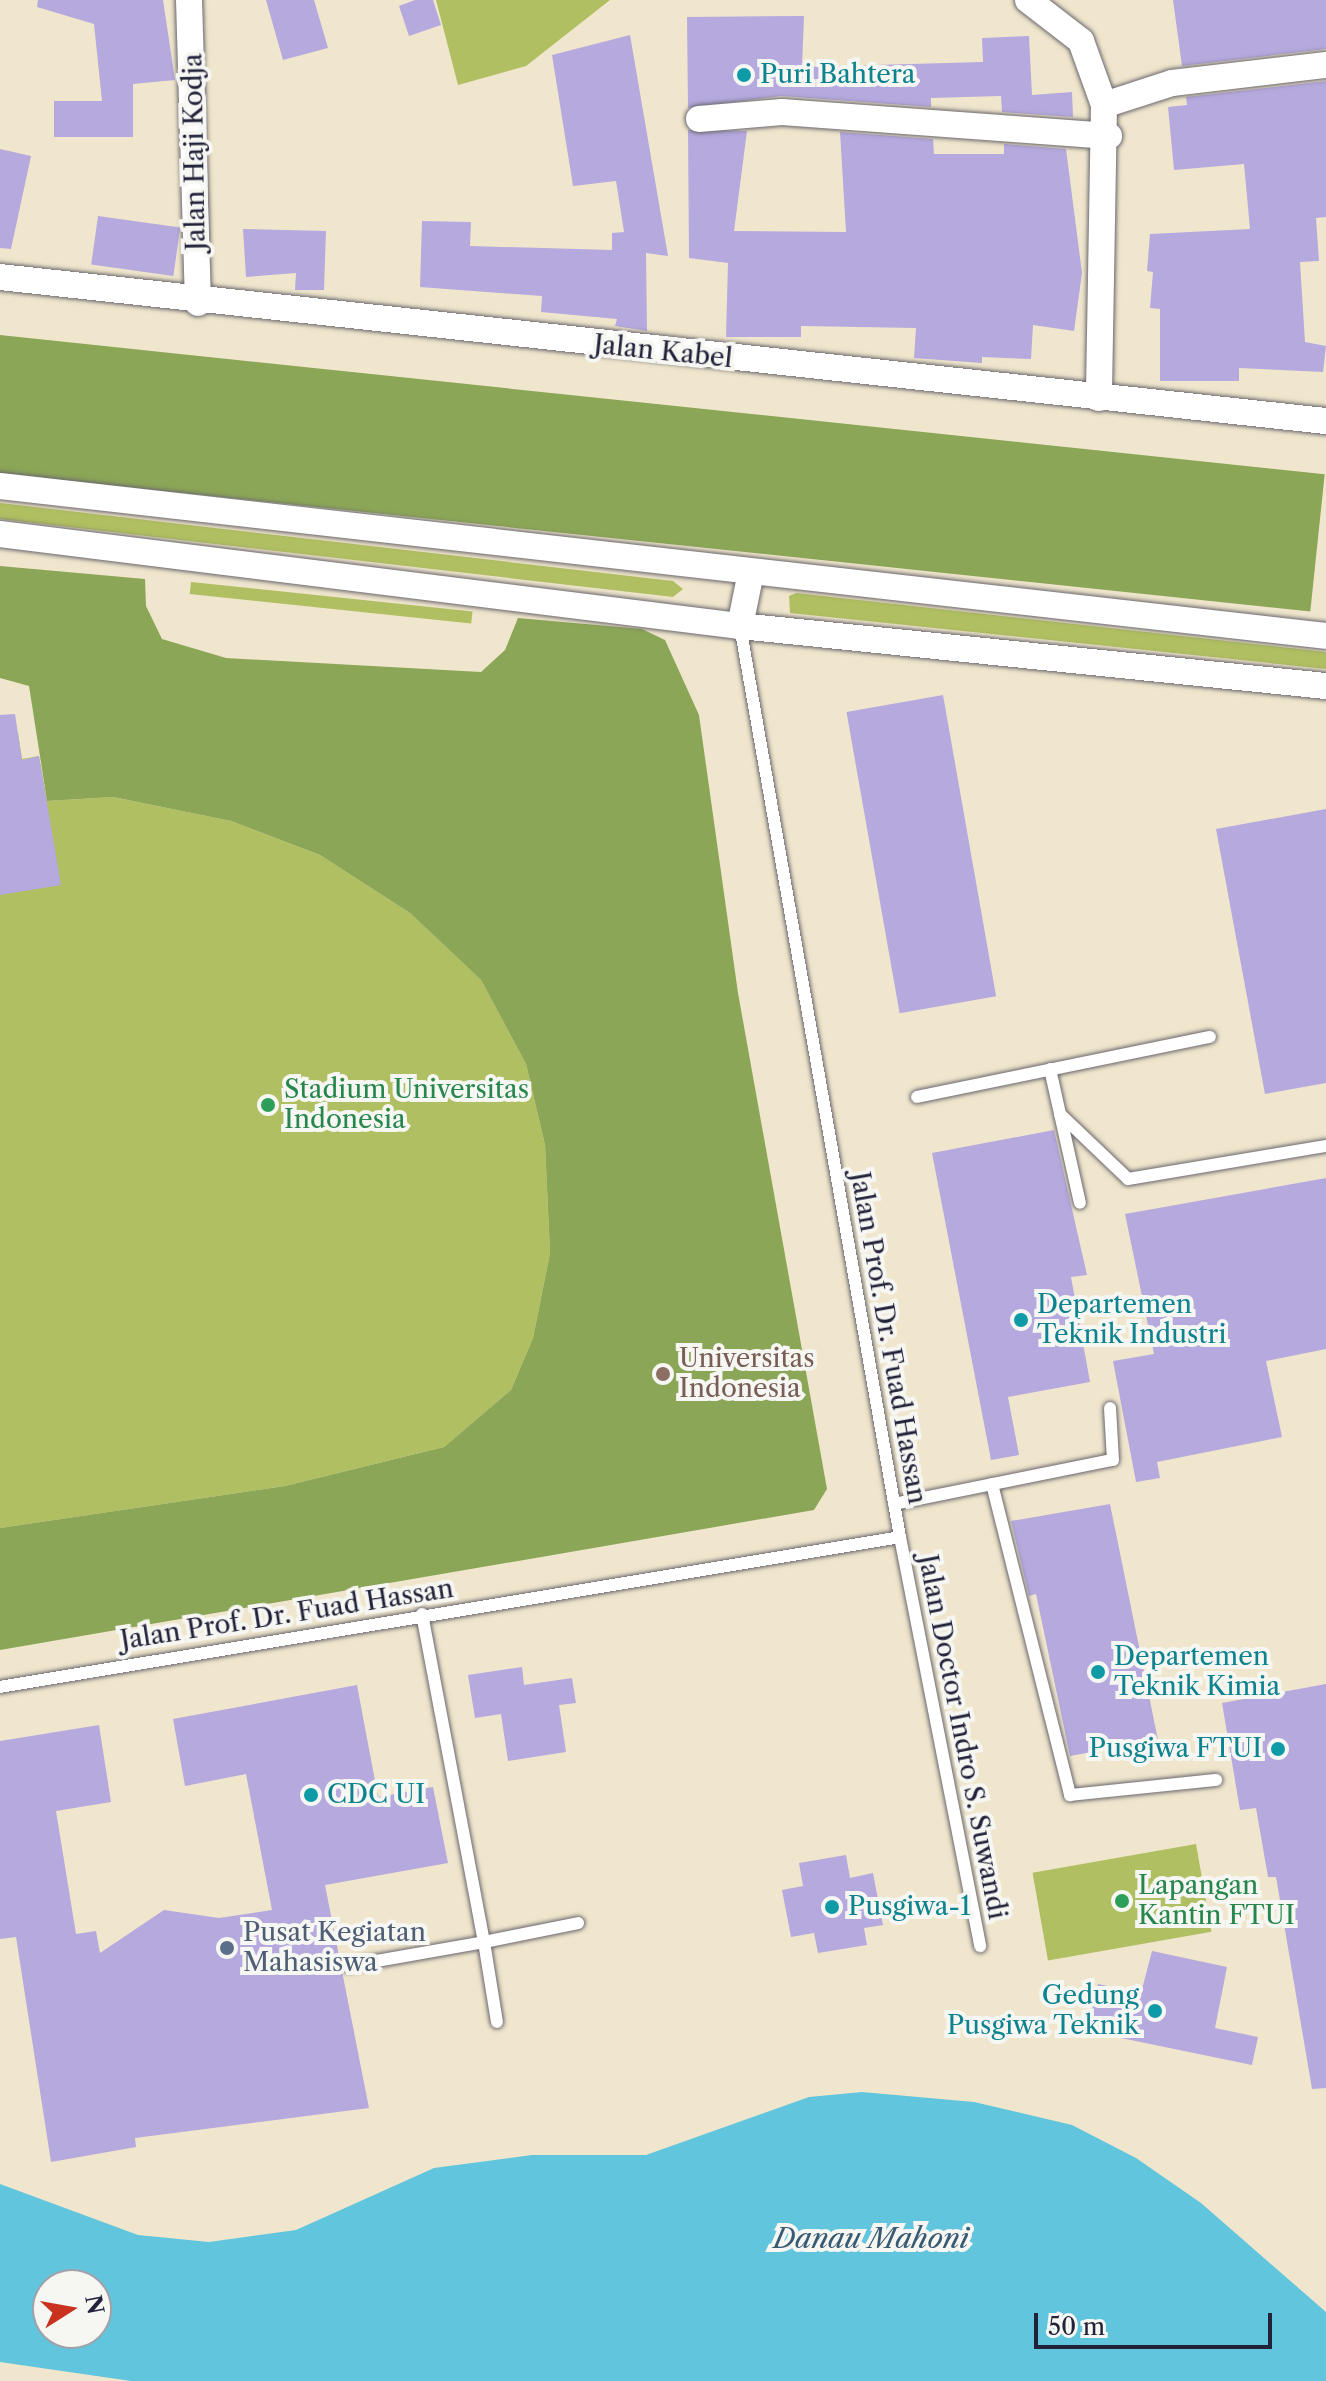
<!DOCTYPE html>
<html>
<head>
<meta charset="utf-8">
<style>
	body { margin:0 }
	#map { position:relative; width:1326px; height:2381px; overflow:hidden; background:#f0e6cd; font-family:"Libre Caslon Text",serif }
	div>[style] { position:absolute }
	.green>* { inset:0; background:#b0bf61; transform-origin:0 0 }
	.forest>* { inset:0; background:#8ca657; transform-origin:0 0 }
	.water>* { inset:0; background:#60c5dd }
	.building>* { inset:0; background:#b5a9de; transform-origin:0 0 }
	.roads { filter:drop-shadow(0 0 2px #6a676e) drop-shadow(0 0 2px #6a676e) }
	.service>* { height:12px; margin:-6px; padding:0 6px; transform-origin:6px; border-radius:6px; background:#fff }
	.minor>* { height:26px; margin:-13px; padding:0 13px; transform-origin:13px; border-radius:13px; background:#fff }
	.dots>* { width:22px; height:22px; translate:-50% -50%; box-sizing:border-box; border:4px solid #f6f6f2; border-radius:50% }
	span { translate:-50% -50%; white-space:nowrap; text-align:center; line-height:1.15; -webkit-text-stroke:8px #f6f6f2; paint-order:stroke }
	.culture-label { font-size:26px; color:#0d838f }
	.left { translate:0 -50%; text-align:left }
	.right { translate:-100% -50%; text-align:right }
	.street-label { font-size:26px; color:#22223b }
	.leisure-label { font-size:26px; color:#27864d }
	.education-label { font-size:26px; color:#785e54 }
	.service-label { font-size:26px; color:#4e5e75 }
	.water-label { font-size:28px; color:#385b74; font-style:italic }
	.north { position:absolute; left:32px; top:2269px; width:80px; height:80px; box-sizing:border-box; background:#f6f6f2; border:2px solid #a1a1a9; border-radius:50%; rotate:79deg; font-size:22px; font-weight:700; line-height:32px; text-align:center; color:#22223b }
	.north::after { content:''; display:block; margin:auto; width:28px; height:36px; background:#c8321e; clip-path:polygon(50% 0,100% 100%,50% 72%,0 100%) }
	.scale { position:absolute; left:1034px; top:2313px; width:238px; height:36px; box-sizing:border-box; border:4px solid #22223b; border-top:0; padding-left:10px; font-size:24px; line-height:28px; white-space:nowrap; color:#22223b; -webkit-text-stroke:6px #f6f6f2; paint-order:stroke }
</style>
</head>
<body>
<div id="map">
	<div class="green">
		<div style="clip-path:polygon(436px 0,610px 0,526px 66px,458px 85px)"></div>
		<div style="clip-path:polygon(0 503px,673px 581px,683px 589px,673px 597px,0 519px)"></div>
		<div style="left:191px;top:582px;width:283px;height:12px;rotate:6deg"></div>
		<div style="clip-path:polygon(796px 593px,1326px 652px,1326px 669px,790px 613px,789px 596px)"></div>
		<div style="clip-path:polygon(18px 733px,22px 759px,39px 756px,47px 801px,113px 797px,231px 821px,320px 855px,410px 913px,481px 980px,526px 1064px,545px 1145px,550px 1253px,533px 1338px,511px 1390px,444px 1447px,285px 1486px,0 1528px,0 736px)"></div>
		<div style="left:1196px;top:1844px;width:89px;height:166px;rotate:80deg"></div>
	</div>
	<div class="forest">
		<div style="left:0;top:335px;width:1332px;height:138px;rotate:6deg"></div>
		<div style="clip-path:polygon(0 566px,145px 579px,146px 606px,162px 639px,226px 658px,481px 672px,505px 650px,518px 618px,642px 629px,665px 640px,699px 715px,738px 993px,827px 1489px,814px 1510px,0 1650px,0 1528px,285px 1486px,444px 1447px,511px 1390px,533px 1338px,550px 1253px,545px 1145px,526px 1064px,481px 980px,410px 913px,320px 855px,231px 821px,113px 797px,47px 801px,29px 686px,0 678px)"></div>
	</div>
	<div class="water">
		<div style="clip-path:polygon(evenodd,862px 2092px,974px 2102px,1072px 2125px,1136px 2158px,1201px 2203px,1326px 2312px,1326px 2381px,131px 2381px,0 2362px,0 2184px,138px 2235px,209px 2242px,296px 2230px,434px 2168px,532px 2155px,646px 2155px,809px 2097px,862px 2092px,48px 2285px,96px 2285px,96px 2333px,48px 2333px,48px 2285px)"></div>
	</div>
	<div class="building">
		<div style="clip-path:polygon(38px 0,163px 0,175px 80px,133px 84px,133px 137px,54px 137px,54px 101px,102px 101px,94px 24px,37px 7px)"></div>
		<div style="clip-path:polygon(266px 0,314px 0,328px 48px,283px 60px)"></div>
		<div style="clip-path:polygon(415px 0,433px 0,441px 25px,409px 36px,399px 6px)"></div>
		<div style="clip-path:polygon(1173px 0,1326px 0,1326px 49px,1182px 66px)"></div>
		<div style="clip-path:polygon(804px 16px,802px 67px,983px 62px,982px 38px,1029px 36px,1032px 95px,1072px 92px,1073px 117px,1002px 112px,1001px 96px,931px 98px,931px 107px,781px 96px,688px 108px,687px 17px)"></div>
		<div style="clip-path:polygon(630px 35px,668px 256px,646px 253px,647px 331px,615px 326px,617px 319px,541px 312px,542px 296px,420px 287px,422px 221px,471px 222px,470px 246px,612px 250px,612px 233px,624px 232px,616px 181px,573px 186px,552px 55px)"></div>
		<div style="clip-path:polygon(1326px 81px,1326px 217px,1316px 218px,1319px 261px,1300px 262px,1305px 342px,1326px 346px,1323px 372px,1239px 368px,1239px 381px,1160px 381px,1160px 309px,1150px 308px,1153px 272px,1147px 271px,1150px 234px,1250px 229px,1244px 164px,1174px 170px,1168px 107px,1187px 105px,1186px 97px)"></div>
		<div style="clip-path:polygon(688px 130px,747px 131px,734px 231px,846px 232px,840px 132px,933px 139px,934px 154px,1004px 154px,1004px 144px,1066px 149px,1082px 273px,1074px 331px,1033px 325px,1031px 359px,982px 357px,982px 363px,914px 358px,916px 328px,801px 326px,801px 337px,726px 337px,728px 263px,689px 258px)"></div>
		<div style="clip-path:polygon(0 149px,31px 156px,11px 249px,0 248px)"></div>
		<div style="left:98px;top:216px;width:83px;height:49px;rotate:8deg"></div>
		<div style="clip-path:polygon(243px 229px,326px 231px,324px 290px,295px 290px,296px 273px,246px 277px)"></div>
		<div style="left:943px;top:695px;width:306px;height:98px;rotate:80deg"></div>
		<div style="clip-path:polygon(15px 714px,22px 760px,39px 756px,61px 885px,0 895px,0 715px)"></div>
		<div style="clip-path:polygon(1326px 809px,1326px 1083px,1265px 1094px,1216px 829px)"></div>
		<div style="clip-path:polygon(1054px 1130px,1087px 1275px,1071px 1277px,1090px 1382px,1008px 1397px,1019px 1455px,991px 1460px,932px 1153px)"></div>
		<div style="clip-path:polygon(1326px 1178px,1326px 1349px,1266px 1361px,1282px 1437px,1157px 1462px,1160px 1478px,1136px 1482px,1113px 1361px,1154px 1354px,1125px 1214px)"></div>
		<div style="clip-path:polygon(1110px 1504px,1158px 1740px,1070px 1756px,1036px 1594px,1029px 1596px,1011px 1521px)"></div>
		<div style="clip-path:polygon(522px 1667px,524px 1685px,572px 1678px,576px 1703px,559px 1705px,566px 1752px,508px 1761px,501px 1714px,475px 1718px,468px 1675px)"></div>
		<div style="clip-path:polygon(1326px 1684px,1326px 2088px,1312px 2089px,1276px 1877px,1268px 1877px,1256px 1808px,1240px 1810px,1222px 1703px)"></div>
		<div style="clip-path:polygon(357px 1685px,378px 1797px,433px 1787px,448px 1863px,325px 1885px,369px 2108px,135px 2138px,136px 2147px,51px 2162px,16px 1937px,0 1939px,0 1741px,99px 1725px,111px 1802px,56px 1811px,76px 1934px,96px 1931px,100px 1953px,164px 1910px,219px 1918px,272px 1910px,246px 1774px,185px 1786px,173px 1719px)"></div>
		<div style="clip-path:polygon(846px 1855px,850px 1878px,873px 1873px,883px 1925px,864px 1928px,867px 1945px,818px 1953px,814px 1933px,791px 1937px,782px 1890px,803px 1886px,799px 1863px)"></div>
		<div style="clip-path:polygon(1152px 1951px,1227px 1967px,1215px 2028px,1258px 2037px,1252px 2065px,1087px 2031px,1098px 1984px,1141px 1993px)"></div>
	</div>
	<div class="roads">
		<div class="service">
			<div style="left:1050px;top:1069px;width:137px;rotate:77.4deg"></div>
			<div style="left:917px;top:1097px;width:299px;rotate:-11.6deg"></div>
			<div style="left:1060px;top:1114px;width:94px;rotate:43.7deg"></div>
			<div style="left:1128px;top:1179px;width:201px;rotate:-9.5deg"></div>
			<div style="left:992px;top:1484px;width:321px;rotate:75.9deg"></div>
			<div style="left:1070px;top:1795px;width:147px;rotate:-5.9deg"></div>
			<div style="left:894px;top:1504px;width:223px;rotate:-11.4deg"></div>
			<div style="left:1113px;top:1460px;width:52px;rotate:-93.3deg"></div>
			<div style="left:900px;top:1537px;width:417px;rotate:78.9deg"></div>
			<div style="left:422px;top:1614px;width:334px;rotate:79.3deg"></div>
			<div style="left:484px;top:1942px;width:96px;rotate:-11.4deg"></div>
			<div style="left:0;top:1687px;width:912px;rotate:-9.46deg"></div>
			<div style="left:900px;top:1537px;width:925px;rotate:-99.96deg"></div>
			<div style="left:348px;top:1966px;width:138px;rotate:-10deg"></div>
			<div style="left:484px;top:1942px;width:81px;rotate:80.8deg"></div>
		</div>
		<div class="minor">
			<div style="left:189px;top:0;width:303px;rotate:88.3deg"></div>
			<div style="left:1028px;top:0;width:67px;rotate:37.7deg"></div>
			<div style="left:1081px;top:41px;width:68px;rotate:70.2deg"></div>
			<div style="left:1104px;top:105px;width:293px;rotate:91deg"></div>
			<div style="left:1104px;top:105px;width:71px;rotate:-17.9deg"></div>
			<div style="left:1172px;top:83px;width:155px;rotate:-6.7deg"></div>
			<div style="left:699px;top:119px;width:83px;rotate:-4.8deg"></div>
			<div style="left:782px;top:112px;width:328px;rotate:4.2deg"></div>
			<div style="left:0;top:277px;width:1334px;rotate:6.2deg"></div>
			<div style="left:0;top:486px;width:1334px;rotate:6.45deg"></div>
			<div style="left:0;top:534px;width:746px;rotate:7.09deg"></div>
			<div style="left:740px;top:626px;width:589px;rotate:5.85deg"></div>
			<div style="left:740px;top:626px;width:55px;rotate:-78.5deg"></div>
		</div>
	</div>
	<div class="dots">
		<div style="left:744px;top:75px;background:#0f9aa8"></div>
		<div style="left:268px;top:1105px;background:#2e9e5b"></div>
		<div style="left:1021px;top:1320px;background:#0f9aa8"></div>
		<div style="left:663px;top:1374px;background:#8d6e63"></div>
		<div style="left:1098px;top:1672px;background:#0f9aa8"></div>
		<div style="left:1278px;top:1749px;background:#0f9aa8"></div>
		<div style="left:311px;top:1795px;background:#0f9aa8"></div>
		<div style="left:1122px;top:1901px;background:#2e9e5b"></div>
		<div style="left:832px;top:1907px;background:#0f9aa8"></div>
		<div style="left:227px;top:1948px;background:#5c6f8a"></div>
		<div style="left:1155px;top:2011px;background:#0f9aa8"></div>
	</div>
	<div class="culture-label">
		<span class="left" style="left:760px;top:75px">Puri Bahtera</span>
		<span class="left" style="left:1037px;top:1320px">Departemen<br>Teknik Industri</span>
		<span class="left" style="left:1114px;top:1672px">Departemen<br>Teknik Kimia</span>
		<span class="right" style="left:1262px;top:1749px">Pusgiwa FTUI</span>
		<span class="left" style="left:327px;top:1795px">CDC UI</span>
		<span class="left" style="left:848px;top:1907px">Pusgiwa-1</span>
		<span class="right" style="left:1139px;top:2011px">Gedung<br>Pusgiwa Teknik</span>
	</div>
	<div class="street-label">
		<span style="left:195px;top:152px;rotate:-91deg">Jalan Haji Kodja</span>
		<span style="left:663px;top:352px;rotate:6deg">Jalan Kabel</span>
		<span style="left:888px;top:1338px;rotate:80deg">Jalan Prof. Dr. Fuad Hassan</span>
		<span style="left:287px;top:1615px;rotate:-9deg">Jalan Prof. Dr. Fuad Hassan</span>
		<span style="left:962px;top:1737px;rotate:79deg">Jalan Doctor Indro S. Suwandi</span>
	</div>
	<div class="leisure-label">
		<span class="left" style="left:284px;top:1105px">Stadium Universitas<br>Indonesia</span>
		<span class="left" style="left:1138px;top:1901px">Lapangan<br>Kantin FTUI</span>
	</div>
	<div class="education-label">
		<span class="left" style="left:679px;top:1374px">Universitas<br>Indonesia</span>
	</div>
	<div class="service-label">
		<span class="left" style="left:243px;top:1948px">Pusat Kegiatan<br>Mahasiswa</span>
	</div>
	<div class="water-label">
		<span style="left:871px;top:2238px">Danau Mahoni</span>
	</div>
	<div class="north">N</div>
	<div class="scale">50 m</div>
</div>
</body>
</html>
